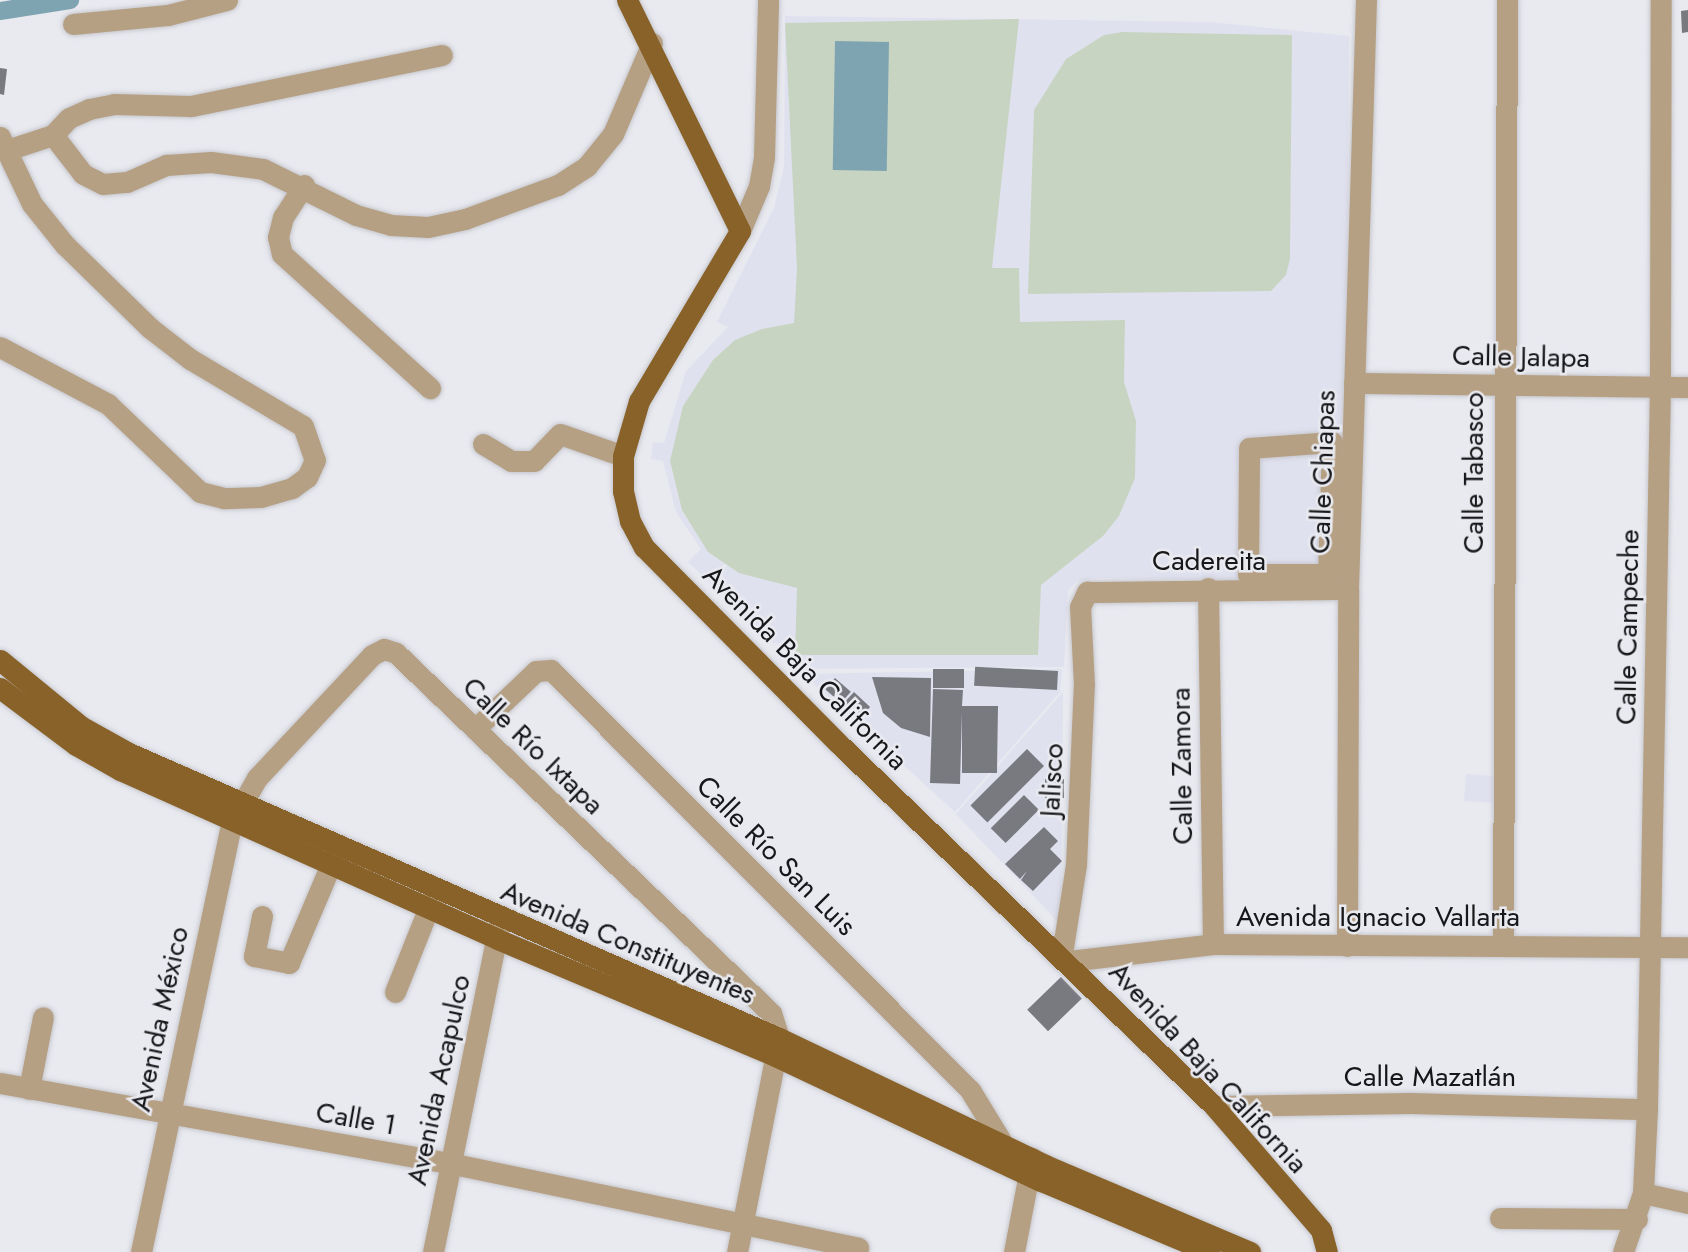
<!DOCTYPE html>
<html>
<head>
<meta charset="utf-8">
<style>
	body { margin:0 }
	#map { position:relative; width:1688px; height:1252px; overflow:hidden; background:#e9eaf0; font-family:Jost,sans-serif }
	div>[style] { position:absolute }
	.built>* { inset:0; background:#e0e1ef; transform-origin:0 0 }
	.green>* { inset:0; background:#c8d4c2 }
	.water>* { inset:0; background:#7fa4b1; transform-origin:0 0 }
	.canal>* { height:18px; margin:-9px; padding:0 9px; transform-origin:9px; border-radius:9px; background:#7fa4b1 }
	.building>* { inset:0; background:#797a80; transform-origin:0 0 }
	.roads { filter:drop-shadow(0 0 2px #c7c8ce) drop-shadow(0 0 2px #c7c8ce) }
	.minor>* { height:21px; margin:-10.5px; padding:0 10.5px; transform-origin:10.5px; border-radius:10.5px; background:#b6a084 }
	.major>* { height:21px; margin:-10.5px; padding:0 10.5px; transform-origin:10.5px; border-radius:10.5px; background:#886229 }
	span { translate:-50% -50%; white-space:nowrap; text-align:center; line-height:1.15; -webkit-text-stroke:5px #e9eaf0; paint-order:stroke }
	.street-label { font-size:28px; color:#17171a }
</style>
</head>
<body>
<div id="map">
	<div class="built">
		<div style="clip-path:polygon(785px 16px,1211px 22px,1349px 36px,1345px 581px,1094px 578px,1076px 582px,1068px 591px,1064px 667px,793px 669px,793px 645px,773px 643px,688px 562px,701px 549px,676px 512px,663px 461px,651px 459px,653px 442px,664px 443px,686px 371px,728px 327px,717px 322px,774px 208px,784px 166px)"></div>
		<div style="clip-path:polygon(1062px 669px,1060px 692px,955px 812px,803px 674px)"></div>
		<div style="clip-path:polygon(1063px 692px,1061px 919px,1056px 920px,956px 814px)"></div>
		<div style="left:1466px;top:774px;width:32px;height:27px;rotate:4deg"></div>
	</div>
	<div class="green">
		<div style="clip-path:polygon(1019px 19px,992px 268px,1019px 268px,1020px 322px,1125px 320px,1124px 382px,1136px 421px,1135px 478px,1119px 516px,1103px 536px,1041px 585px,1038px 655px,795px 655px,797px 588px,739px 573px,708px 552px,682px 510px,670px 461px,683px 406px,713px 360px,735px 340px,762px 329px,794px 323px,797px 269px,785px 23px)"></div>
		<div style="clip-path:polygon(1122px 32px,1292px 35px,1290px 259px,1286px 275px,1271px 291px,1028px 294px,1034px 110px,1066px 59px,1104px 35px)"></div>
	</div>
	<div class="water">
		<div style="left:835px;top:41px;width:54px;height:129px;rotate:1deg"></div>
	</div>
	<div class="canal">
		<div style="left:0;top:11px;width:71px;rotate:-8.9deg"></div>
	</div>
	<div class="building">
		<div style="clip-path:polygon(1688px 10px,1688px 32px,1682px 33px,1681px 11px)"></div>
		<div style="clip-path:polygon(0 68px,7px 69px,4px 95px,0 94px)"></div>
		<div style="left:933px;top:669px;width:31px;height:19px"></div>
		<div style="left:1058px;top:671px;width:19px;height:83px;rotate:93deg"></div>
		<div style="clip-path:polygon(872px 677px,931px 678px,930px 737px,901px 728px,883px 713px)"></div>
		<div style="left:835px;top:678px;width:21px;height:15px;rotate:41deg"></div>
		<div style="clip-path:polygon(933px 689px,963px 690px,962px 706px,998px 706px,997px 773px,962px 773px,962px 712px,960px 784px,930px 783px)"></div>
		<div style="left:854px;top:692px;width:22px;height:18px;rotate:43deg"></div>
		<div style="left:1027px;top:749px;width:24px;height:80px;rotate:45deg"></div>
		<div style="left:1064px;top:779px;width:19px;height:19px;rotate:90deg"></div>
		<div style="left:1024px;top:795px;width:21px;height:47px;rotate:45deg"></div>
		<div style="clip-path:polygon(1044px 827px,1058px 841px,1050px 849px,1062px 861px,1033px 891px,1021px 880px,1027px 871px,1020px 879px,1005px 864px)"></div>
		<div style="left:1061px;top:977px;width:30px;height:47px;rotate:46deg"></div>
	</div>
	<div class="roads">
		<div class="minor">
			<div style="left:73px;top:24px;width:95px;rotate:-5.4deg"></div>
			<div style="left:168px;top:15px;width:61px;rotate:-14.3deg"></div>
			<div style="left:53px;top:135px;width:23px;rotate:-47deg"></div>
			<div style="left:69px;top:118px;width:22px;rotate:-24deg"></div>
			<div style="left:89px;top:109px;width:25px;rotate:-11deg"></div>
			<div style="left:114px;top:104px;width:77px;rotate:1.5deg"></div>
			<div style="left:191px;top:106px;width:256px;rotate:-11.5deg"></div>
			<div style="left:0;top:137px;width:74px;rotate:64.5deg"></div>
			<div style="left:32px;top:204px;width:53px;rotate:51.2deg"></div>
			<div style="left:65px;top:245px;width:119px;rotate:44.3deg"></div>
			<div style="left:150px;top:328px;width:51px;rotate:37.8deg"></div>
			<div style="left:190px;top:359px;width:131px;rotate:30.7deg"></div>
			<div style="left:303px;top:426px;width:36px;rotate:71deg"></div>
			<div style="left:315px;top:460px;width:19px;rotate:115deg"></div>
			<div style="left:307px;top:477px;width:19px;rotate:144deg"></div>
			<div style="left:292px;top:488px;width:33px;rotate:164deg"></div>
			<div style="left:260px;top:497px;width:36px;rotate:178deg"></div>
			<div style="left:224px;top:498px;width:25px;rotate:-166deg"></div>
			<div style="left:200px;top:492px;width:127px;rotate:-136.3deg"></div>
			<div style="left:108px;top:404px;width:122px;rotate:-152.2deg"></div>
			<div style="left:10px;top:149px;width:45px;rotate:-18deg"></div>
			<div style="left:53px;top:135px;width:49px;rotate:52.4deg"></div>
			<div style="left:83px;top:174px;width:22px;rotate:27deg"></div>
			<div style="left:103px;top:184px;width:24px;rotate:-5deg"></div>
			<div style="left:127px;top:182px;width:43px;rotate:-23.6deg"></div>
			<div style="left:166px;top:165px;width:45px;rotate:-3.8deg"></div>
			<div style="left:211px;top:162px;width:52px;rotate:7.7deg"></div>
			<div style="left:263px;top:169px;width:104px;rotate:26.3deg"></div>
			<div style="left:356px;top:215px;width:36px;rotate:16deg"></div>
			<div style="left:391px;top:225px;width:37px;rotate:3deg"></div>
			<div style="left:428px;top:227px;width:38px;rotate:-12deg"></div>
			<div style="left:465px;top:219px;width:99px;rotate:-20.1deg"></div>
			<div style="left:558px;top:185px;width:35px;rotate:-33deg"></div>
			<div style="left:587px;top:166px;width:41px;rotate:-50.9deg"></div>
			<div style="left:613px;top:134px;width:99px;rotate:-66.8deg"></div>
			<div style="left:304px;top:185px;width:38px;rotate:123deg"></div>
			<div style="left:283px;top:217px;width:21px;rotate:104deg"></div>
			<div style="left:278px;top:237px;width:17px;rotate:77deg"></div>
			<div style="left:282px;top:254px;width:200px;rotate:42.2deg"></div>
			<div style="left:740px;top:231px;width:49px;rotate:-67.1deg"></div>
			<div style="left:759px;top:186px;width:29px;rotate:-80deg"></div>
			<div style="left:764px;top:157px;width:157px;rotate:-88.5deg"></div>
			<div style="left:1354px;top:383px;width:334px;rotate:0.7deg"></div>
			<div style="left:1332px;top:442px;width:132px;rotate:91.7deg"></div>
			<div style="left:1328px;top:574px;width:80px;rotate:180deg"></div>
			<div style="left:1248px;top:574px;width:126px;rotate:-89.5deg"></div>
			<div style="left:1249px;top:448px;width:83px;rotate:-4.1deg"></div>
			<div style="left:483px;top:444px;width:33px;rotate:31deg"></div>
			<div style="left:511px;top:461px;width:23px"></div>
			<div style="left:534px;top:461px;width:37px;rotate:-46deg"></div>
			<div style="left:560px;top:434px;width:67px;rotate:19.2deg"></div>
			<div style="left:1208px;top:588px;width:356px;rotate:89.2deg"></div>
			<div style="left:475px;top:729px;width:84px;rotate:-43.6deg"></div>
			<div style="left:536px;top:671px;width:15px;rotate:-4deg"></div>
			<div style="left:551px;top:670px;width:593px;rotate:45.07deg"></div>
			<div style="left:970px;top:1090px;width:75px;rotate:58.6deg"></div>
			<div style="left:262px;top:916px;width:41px;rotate:101.3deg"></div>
			<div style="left:254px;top:956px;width:36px;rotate:11deg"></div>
			<div style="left:289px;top:963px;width:123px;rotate:-67deg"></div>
			<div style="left:1503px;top:945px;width:945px;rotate:-89.76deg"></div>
			<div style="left:1347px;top:946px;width:357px;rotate:-89.8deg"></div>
			<div style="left:1348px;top:589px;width:589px;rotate:-88.25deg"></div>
			<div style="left:1062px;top:954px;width:90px;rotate:-81.1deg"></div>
			<div style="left:1076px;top:865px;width:180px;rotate:-87.5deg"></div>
			<div style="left:1084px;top:685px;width:78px;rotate:-92.9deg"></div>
			<div style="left:1080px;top:607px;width:17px;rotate:-65deg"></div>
			<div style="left:1087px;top:592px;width:261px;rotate:-0.7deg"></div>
			<div style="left:1069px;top:961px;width:145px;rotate:-6.7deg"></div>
			<div style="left:1213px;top:944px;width:475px;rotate:0.4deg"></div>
			<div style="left:395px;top:992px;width:108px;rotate:-68.2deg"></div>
			<div style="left:0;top:1083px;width:456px;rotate:10.1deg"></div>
			<div style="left:449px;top:1163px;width:418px;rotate:11.7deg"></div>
			<div style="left:29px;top:1089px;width:73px;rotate:-79deg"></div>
			<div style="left:1214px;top:1106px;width:196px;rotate:-0.9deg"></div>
			<div style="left:1410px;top:1103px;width:237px;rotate:1.5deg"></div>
			<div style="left:1643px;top:1193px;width:46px;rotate:12.5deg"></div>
			<div style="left:1500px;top:1218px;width:137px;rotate:0.4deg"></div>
			<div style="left:141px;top:1252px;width:440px;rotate:-78.1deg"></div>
			<div style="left:232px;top:822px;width:51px;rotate:-60.4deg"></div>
			<div style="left:257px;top:778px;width:168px;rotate:-46.9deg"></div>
			<div style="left:372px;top:655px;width:13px;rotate:-27deg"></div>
			<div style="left:384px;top:649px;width:13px;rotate:18deg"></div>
			<div style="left:396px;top:653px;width:520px;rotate:43.83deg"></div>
			<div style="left:771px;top:1013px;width:26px;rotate:72deg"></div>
			<div style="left:779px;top:1038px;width:218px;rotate:101.1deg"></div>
			<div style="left:433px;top:1252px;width:338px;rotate:-78.6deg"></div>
			<div style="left:1014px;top:1252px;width:96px;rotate:-79.2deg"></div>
			<div style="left:1623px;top:1252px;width:62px;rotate:-71.3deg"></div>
			<div style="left:1643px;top:1193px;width:84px;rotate:-87.3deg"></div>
			<div style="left:1647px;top:1109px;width:721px;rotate:-88.97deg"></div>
			<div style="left:1660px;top:388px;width:388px;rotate:-89.9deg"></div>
		</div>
		<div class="major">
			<div style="left:627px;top:0;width:257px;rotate:63.9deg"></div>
			<div style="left:740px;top:231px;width:198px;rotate:120.7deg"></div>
			<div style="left:639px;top:401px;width:57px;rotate:106.2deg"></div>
			<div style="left:623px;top:456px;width:35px;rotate:90deg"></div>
			<div style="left:623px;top:491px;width:31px;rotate:77deg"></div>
			<div style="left:630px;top:521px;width:30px;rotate:62deg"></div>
			<div style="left:644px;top:547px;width:276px;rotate:45.3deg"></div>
			<div style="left:838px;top:743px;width:523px;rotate:43.99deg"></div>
			<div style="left:1214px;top:1106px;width:164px;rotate:49.2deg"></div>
			<div style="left:1321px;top:1230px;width:23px;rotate:75deg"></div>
			<div style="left:0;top:660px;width:106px;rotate:39.3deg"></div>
			<div style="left:82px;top:727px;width:54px;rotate:29deg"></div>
			<div style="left:129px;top:753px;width:710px;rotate:23.68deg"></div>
			<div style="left:779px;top:1038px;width:295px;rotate:25.5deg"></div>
			<div style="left:1045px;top:1165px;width:223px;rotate:23deg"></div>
			<div style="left:0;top:688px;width:95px;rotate:36.9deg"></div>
			<div style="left:76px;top:745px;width:51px;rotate:29.6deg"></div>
			<div style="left:120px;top:770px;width:413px;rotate:24.1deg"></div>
			<div style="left:497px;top:939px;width:302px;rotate:22.8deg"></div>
			<div style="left:775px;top:1056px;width:294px;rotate:25.2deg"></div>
			<div style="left:1041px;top:1181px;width:183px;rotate:22.8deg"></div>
		</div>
	</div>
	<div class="street-label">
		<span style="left:1521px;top:357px;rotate:1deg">Calle Jalapa</span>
		<span style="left:1323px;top:472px;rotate:-88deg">Calle Chiapas</span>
		<span style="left:1474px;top:473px;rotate:-90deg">Calle Tabasco</span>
		<span style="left:1209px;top:561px">Cadereita</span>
		<span style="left:1628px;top:627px;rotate:-89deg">Calle Campeche</span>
		<span style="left:805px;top:668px;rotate:45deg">Avenida Baja California</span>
		<span style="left:533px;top:746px;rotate:44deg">Calle Río Ixtapa</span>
		<span style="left:1182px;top:766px;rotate:-91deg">Calle Zamora</span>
		<span style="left:1052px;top:780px;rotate:-87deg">Jalisco</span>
		<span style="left:776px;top:856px;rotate:45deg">Calle Río San Luis</span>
		<span style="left:1378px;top:917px">Avenida Ignacio Vallarta</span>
		<span style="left:628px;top:943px;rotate:23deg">Avenida Constituyentes</span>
		<span style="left:160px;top:1019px;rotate:-78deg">Avenida México</span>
		<span style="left:1208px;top:1068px;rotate:47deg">Avenida Baja California</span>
		<span style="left:1430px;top:1077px">Calle Mazatlán</span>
		<span style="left:439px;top:1080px;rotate:-78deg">Avenida Acapulco</span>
		<span style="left:356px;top:1119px;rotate:10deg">Calle 1</span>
	</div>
</div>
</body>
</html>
